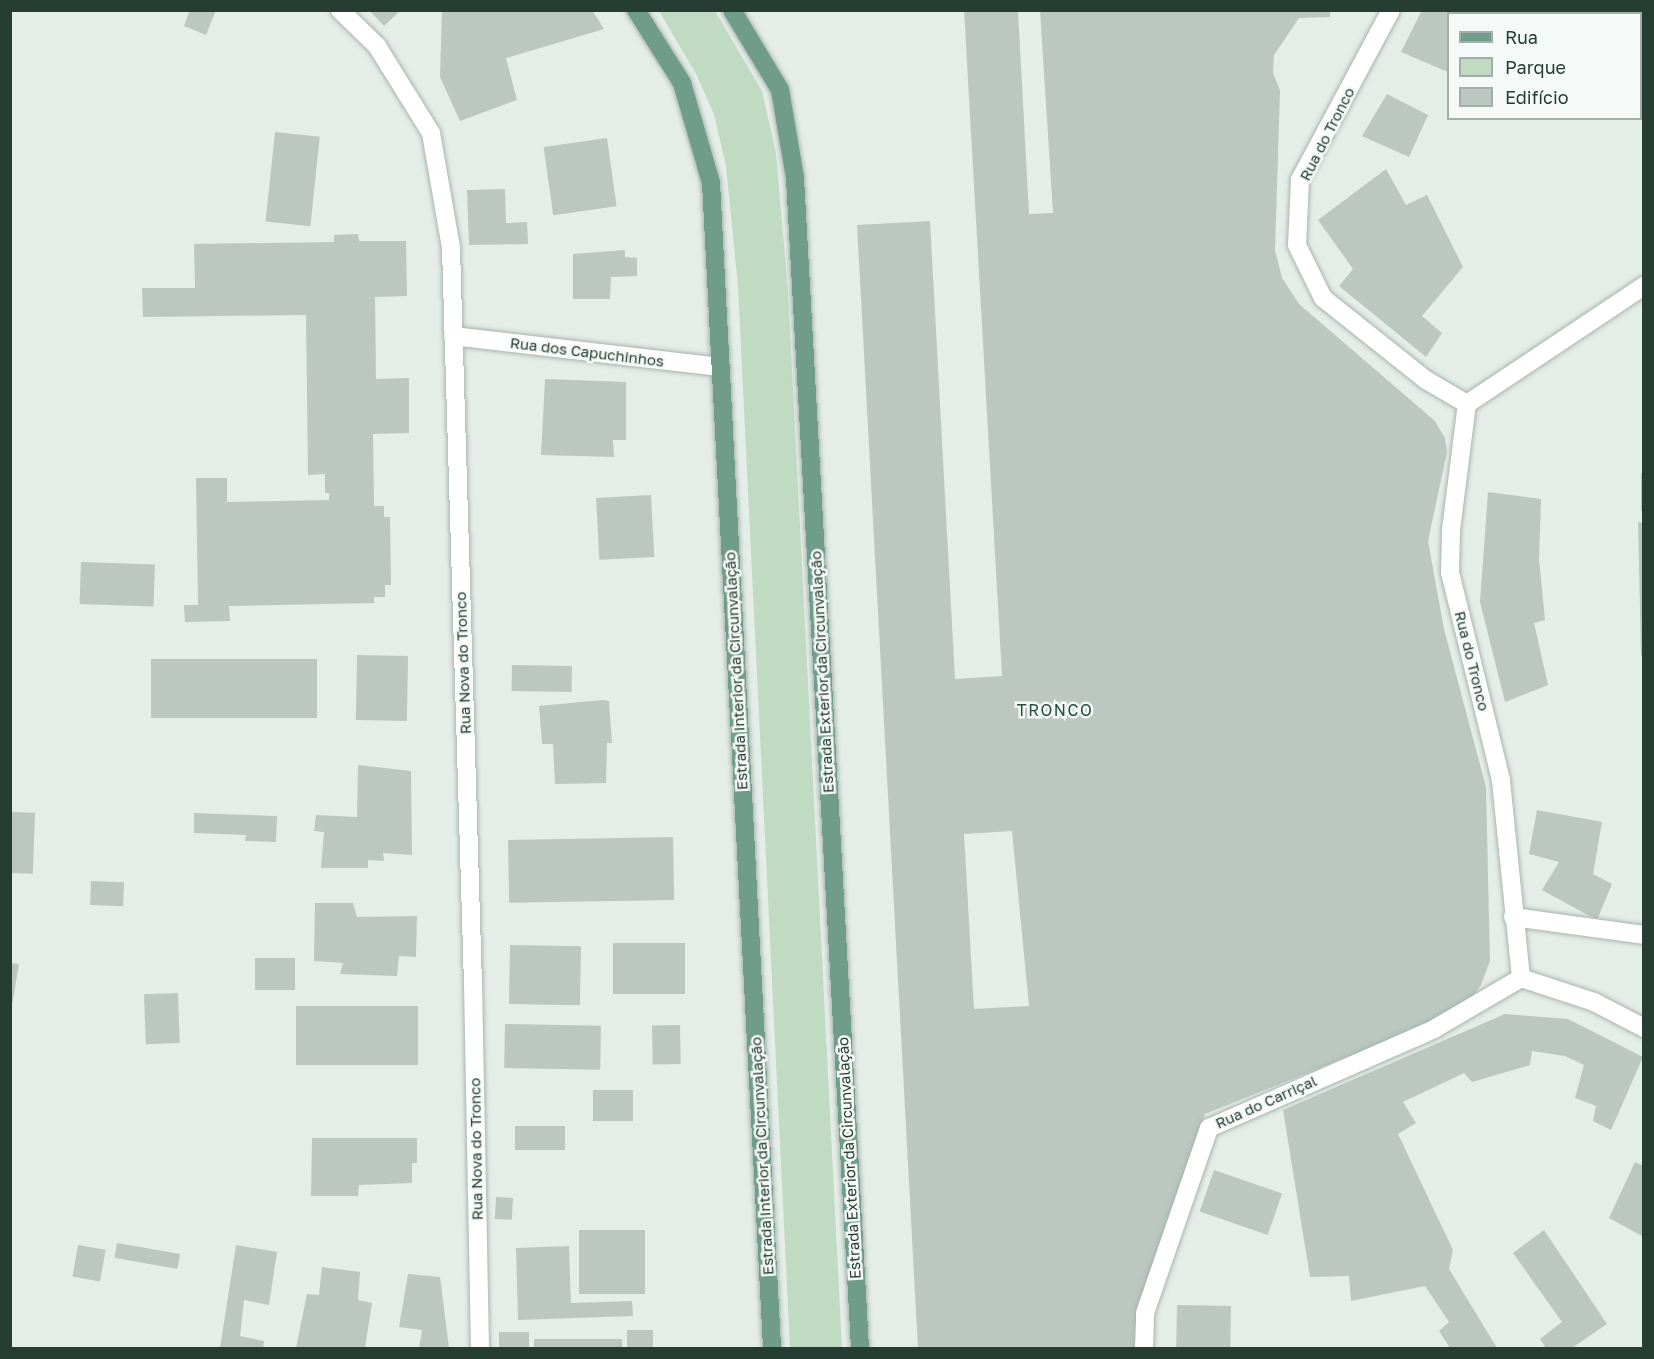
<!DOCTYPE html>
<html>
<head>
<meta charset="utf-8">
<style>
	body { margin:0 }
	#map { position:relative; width:1654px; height:1359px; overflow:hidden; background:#e5ede8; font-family:"Golos Text",sans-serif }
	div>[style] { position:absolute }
	.green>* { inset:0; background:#c1dbc3 }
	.building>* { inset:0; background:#bbc7c0; transform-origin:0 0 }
	.roads { filter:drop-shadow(0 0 2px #a8b5ae) drop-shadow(0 0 2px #a8b5ae) }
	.street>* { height:18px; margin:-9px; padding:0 9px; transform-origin:9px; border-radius:9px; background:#fff }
	.primary>* { height:18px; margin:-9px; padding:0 9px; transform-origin:9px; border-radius:9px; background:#6f9d89 }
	span { translate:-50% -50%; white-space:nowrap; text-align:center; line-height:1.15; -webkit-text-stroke:5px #f5f9f7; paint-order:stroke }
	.street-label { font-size:15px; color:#263d33 }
	.neighbourhood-label { font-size:16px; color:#244d3c; letter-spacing:1.5px }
	.frame { position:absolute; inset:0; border:12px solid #263d33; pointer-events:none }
	.legend { position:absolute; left:1447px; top:12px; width:195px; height:108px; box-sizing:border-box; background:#f5f9f7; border:2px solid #a2aea9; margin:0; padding:8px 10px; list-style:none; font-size:18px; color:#263d33 }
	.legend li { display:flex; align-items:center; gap:12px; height:30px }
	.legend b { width:30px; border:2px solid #a2aea9 }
</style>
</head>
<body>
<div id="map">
	<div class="green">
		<div style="clip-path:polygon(659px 11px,715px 11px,762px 91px,776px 153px,788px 292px,842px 1348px,790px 1348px,738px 287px,726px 166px,714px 114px,696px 74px)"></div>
	</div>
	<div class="building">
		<div style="clip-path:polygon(190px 10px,216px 10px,206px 35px,184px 26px)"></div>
		<div style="clip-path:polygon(369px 10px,401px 10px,384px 26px)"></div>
		<div style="clip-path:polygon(442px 10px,592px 10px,604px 29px,506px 58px,517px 100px,460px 121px,440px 77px)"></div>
		<div style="clip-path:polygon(evenodd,964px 10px,1018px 10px,1029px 214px,1053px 213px,1040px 10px,1330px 10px,1330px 17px,1299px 18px,1274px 55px,1273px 73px,1280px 90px,1275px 250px,1282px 278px,1299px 304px,1435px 421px,1445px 438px,1447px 452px,1428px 541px,1444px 629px,1486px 787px,1490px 961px,1481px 985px,1469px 1001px,1449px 1016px,1205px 1114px,1137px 1312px,1136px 1348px,918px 1348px,857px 225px,930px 221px,955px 679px,1002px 676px,964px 10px,1012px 831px,1029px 1006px,974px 1009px,964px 834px,1012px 831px)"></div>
		<div style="clip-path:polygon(1422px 10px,1457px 10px,1448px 14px,1448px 72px,1401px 52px)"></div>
		<div style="clip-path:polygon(1387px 94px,1428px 115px,1409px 157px,1362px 136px)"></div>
		<div style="left:275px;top:132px;width:45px;height:90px;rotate:6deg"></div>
		<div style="left:607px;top:138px;width:69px;height:64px;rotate:82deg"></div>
		<div style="clip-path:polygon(1386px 169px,1406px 205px,1427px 195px,1463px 267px,1422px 316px,1442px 333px,1426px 357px,1339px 286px,1353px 269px,1318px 220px)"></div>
		<div style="clip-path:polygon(505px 189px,506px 223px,527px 222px,528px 244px,469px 245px,467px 190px)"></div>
		<div style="clip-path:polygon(358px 234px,359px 241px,406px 241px,407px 296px,375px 297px,376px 379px,409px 378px,409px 433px,373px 434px,374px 506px,384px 506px,384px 517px,390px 517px,391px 585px,385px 585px,385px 597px,374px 597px,374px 603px,229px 606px,230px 621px,185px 622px,184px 605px,198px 605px,196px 478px,227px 478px,227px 502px,329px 500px,329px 493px,325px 493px,325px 474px,308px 475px,306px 315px,143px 317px,142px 288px,195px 288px,194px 244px,334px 242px,334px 235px)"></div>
		<div style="clip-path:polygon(625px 250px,625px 257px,637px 258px,637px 276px,611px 277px,610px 299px,573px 299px,573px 254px)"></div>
		<div style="clip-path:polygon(545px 379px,626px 382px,626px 440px,613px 440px,614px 457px,541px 455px)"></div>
		<div style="left:1641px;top:473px;width:3px;height:38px"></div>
		<div style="clip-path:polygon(1488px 492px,1541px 499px,1539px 559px,1545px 620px,1534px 623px,1548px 685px,1505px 702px,1480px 602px)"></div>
		<div style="left:651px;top:495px;width:62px;height:55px;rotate:87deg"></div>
		<div style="clip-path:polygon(1638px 522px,1644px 523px,1644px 656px,1641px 656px)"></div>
		<div style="left:81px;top:562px;width:74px;height:42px;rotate:2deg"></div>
		<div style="left:408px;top:656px;width:65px;height:51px;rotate:91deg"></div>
		<div style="left:317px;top:659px;width:59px;height:166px;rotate:90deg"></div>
		<div style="left:512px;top:665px;width:60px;height:26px;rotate:1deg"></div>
		<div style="clip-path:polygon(602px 700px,609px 701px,612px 743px,607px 743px,606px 783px,555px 784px,553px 744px,542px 744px,539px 706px)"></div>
		<div style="clip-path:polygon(358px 765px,411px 771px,412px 855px,383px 853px,384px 861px,368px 860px,368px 868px,321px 868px,324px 832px,314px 831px,316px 815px,357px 817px)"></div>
		<div style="clip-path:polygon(1537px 810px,1602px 822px,1593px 874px,1612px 884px,1597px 920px,1542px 890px,1559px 862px,1529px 854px)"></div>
		<div style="left:10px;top:812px;width:25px;height:61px;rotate:2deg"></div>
		<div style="clip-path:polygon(194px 813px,277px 816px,276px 842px,245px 841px,246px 835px,194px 833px)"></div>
		<div style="left:673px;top:837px;width:63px;height:165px;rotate:89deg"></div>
		<div style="left:91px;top:881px;width:33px;height:24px;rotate:2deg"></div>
		<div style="clip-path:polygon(315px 903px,353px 903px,357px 917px,417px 916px,416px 957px,399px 956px,397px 976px,340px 974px,343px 963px,314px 961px)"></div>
		<div style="left:685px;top:943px;width:51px;height:72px;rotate:90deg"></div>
		<div style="left:510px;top:945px;width:71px;height:59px;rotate:1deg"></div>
		<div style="left:295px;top:958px;width:32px;height:40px;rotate:90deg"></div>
		<div style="clip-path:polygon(10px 963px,19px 964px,12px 1005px,10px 1005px)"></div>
		<div style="left:178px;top:993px;width:50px;height:34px;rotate:88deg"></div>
		<div style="left:418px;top:1006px;width:59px;height:122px;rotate:90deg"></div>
		<div style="clip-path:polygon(1505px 1014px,1568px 1019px,1643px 1057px,1611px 1130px,1593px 1121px,1596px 1106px,1575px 1098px,1584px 1065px,1565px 1056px,1532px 1051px,1530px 1065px,1472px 1082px,1464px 1073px,1403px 1102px,1416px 1123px,1398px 1134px,1453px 1250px,1449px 1269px,1497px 1348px,1450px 1348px,1439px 1331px,1449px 1322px,1425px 1286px,1351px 1301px,1349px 1276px,1310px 1277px,1283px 1110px)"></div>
		<div style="left:505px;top:1024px;width:96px;height:44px;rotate:1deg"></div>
		<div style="left:680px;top:1025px;width:39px;height:28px;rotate:89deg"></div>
		<div style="left:633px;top:1090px;width:31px;height:40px;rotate:90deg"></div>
		<div style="left:565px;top:1126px;width:24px;height:50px;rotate:90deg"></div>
		<div style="clip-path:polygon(312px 1138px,417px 1138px,417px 1163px,412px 1163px,412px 1183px,359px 1185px,358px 1196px,311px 1196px)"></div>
		<div style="clip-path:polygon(1635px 1162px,1644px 1166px,1642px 1236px,1609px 1218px)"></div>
		<div style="left:1214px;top:1170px;width:72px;height:44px;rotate:19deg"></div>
		<div style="left:496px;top:1197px;width:17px;height:22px;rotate:3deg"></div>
		<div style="left:579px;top:1230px;width:66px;height:64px"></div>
		<div style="clip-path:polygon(1544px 1230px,1607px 1324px,1572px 1348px,1546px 1348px,1540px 1339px,1562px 1322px,1513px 1253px)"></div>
		<div style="left:117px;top:1243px;width:64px;height:15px;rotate:10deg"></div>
		<div style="left:78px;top:1245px;width:28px;height:32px;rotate:10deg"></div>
		<div style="clip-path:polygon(236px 1245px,277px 1252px,269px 1305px,244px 1300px,240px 1336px,264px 1341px,263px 1348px,220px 1348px)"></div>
		<div style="clip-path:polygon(569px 1246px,571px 1303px,632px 1301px,633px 1316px,518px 1320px,516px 1248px)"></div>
		<div style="clip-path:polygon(322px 1267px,360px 1272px,358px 1300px,372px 1303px,365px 1348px,296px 1348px,307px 1294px,319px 1295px)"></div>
		<div style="clip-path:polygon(408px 1274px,440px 1277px,449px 1348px,419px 1348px,422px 1330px,399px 1327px)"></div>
		<div style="left:1231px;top:1306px;width:42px;height:54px;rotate:91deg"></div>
		<div style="left:627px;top:1330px;width:26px;height:18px"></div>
		<div style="left:529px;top:1332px;width:16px;height:30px;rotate:90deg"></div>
		<div style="left:534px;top:1339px;width:88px;height:9px"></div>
	</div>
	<div class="roads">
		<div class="street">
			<div style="left:340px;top:10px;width:52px;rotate:44.2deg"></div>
			<div style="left:377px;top:46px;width:102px;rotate:58.2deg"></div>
			<div style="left:431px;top:133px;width:117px;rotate:80.1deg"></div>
			<div style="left:451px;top:248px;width:735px;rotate:88.29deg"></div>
			<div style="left:473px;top:983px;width:365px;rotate:88.9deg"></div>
			<div style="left:1391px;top:10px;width:193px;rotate:118.2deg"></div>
			<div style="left:1300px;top:180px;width:65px;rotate:92.6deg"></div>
			<div style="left:1297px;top:245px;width:59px;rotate:63.9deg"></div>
			<div style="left:1323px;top:298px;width:132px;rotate:38.5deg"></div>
			<div style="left:1426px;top:380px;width:48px;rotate:30.3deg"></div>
			<div style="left:453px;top:336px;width:269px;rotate:6.6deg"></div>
			<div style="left:1513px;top:917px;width:132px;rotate:7.8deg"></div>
			<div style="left:1521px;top:978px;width:199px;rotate:-95.8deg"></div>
			<div style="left:1501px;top:780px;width:214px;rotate:-103.8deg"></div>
			<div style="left:1450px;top:572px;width:42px;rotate:-88.6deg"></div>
			<div style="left:1451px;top:530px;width:127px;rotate:-82.8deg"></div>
			<div style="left:1467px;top:404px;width:213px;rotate:-33.7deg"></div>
			<div style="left:1144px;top:1348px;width:35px;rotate:-88deg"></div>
			<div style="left:1145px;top:1313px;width:196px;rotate:-70.9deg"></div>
			<div style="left:1209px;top:1128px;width:246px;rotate:-23.7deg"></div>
			<div style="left:1434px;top:1029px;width:101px;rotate:-30.4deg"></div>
			<div style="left:1521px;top:978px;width:77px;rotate:18.2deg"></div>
			<div style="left:1594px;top:1002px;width:56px;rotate:27.5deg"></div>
		</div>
		<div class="primary">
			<div style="left:636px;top:10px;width:86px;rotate:57.8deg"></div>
			<div style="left:682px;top:83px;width:104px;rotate:73.8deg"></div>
			<div style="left:711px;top:183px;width:1167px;rotate:87deg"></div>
			<div style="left:732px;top:10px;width:93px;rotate:59deg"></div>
			<div style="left:780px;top:90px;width:89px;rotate:80.3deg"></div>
			<div style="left:795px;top:178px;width:1172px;rotate:86.82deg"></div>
		</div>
	</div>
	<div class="street-label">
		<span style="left:1327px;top:134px;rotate:-63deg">Rua do Tronco</span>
		<span style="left:587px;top:352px;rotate:7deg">Rua dos Capuchinhos</span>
		<span style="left:1472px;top:661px;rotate:76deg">Rua do Tronco</span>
		<span style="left:463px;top:663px;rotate:-92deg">Rua Nova do Tronco</span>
		<span style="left:736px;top:671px;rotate:-93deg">Estrada Interior da Circunvalação</span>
		<span style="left:822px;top:672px;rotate:-93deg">Estrada Exterior da Circunvalação</span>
		<span style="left:1266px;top:1102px;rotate:-24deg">Rua do Carriçal</span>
		<span style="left:476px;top:1149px;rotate:-91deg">Rua Nova do Tronco</span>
		<span style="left:762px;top:1156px;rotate:-93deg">Estrada Interior da Circunvalação</span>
		<span style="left:849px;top:1158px;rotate:-93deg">Estrada Exterior da Circunvalação</span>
	</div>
	<div class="neighbourhood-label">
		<span style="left:1055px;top:710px">TRONCO</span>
	</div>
	<div class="frame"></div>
	<ul class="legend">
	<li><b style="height:8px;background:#6f9d89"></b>Rua</li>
	<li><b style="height:16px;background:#c1dbc3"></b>Parque</li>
	<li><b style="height:16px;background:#bbc7c0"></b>Edifício</li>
	</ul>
</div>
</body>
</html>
